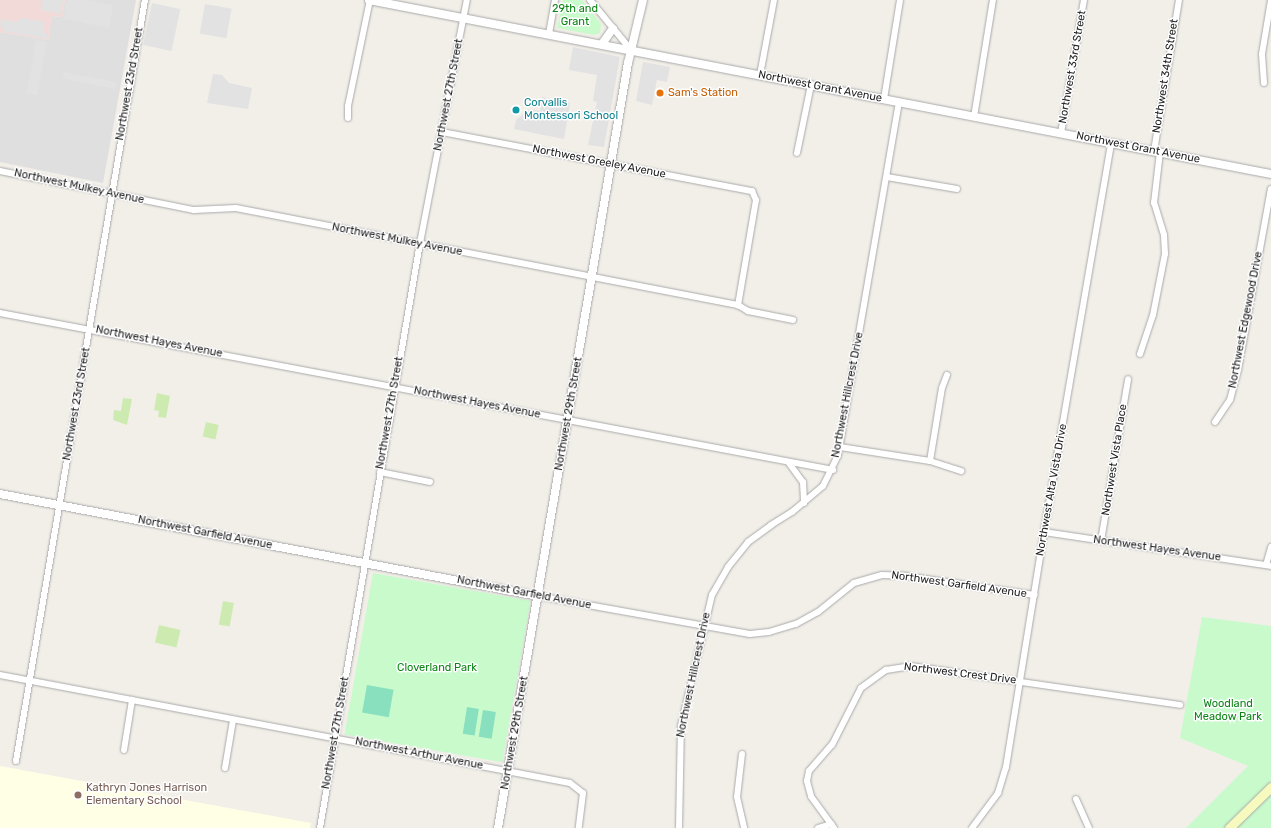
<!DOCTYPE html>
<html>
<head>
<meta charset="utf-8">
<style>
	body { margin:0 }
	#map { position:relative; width:1271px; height:828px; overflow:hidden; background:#f2efe9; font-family:Rubik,sans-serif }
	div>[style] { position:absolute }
	.residential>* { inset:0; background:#e0dfdf }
	.commercial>* { inset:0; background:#f2dad9 }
	.education>* { inset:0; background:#ffffe5 }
	.grass>* { inset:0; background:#cdebb0; transform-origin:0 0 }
	.park>* { inset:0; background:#c8facc; transform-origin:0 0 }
	.pitch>* { inset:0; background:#88e0be; transform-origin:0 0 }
	.parking>* { inset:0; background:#e2e2e2; transform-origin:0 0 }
	.roads { filter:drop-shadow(0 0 1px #a9a9a9) drop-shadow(0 0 1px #a9a9a9) }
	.minor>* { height:6px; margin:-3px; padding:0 3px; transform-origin:3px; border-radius:3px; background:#fff }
	.tertiary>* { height:8px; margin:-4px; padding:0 4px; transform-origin:4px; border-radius:4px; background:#fff }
	.secondary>* { height:9px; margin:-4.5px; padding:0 4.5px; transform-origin:4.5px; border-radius:4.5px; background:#f7fabf }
	.dots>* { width:11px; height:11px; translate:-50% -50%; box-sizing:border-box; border:2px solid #fff; border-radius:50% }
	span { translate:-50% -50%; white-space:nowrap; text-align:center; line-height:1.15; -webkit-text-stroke:3px #fff; paint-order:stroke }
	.park-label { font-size:11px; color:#0c8416 }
	.street-label { font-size:11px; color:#222 }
	.food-label { font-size:11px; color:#c56008 }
	.left { translate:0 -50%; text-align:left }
	.culture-label { font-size:11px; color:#0d838f }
	.education-label { font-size:11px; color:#785e54 }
</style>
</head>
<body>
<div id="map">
	<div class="residential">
		<div style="clip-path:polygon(65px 0,136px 0,103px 183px,0 162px,0 32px,48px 40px,52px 16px,62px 17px)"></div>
	</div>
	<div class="commercial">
		<div style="clip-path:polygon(0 0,65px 0,62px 17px,52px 16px,48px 40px,0 32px)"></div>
	</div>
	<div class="education">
		<div style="clip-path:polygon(0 766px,311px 823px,310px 828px,0 828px)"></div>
	</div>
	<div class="grass">
		<div style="clip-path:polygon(157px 393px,170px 396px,166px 418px,158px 417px,159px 411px,154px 410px)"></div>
		<div style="clip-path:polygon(123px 398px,132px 399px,127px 425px,113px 420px,114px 410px,121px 411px)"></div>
		<div style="left:206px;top:422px;width:13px;height:15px;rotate:13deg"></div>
		<div style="left:223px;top:601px;width:11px;height:24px;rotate:10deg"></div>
		<div style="left:159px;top:625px;width:22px;height:18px;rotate:13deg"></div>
	</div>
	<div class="park">
		<div style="clip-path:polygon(563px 0,582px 0,601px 24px,600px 33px,594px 35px,557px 28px)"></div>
		<div style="left:373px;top:573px;width:160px;height:164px;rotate:10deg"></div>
		<div style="clip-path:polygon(1202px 617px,1271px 626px,1271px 828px,1186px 828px,1248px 766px,1180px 738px)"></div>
	</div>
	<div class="pitch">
		<div style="left:367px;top:685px;width:27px;height:28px;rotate:10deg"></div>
		<div style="left:467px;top:707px;width:12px;height:27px;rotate:9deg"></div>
		<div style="left:483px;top:710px;width:13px;height:27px;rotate:9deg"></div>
	</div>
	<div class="parking">
		<div style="clip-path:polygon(42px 0,63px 0,61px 14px,41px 10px)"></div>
		<div style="clip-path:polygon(67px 0,85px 0,113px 5px,109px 28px,63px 19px)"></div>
		<div style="left:152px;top:3px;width:29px;height:43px;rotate:12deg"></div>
		<div style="left:205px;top:4px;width:27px;height:30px;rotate:10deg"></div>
		<div style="clip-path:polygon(22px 18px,45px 22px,43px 30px,47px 35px,47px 39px,4px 31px,0 25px,1px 19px,16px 22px)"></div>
		<div style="left:36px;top:40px;width:11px;height:54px;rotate:10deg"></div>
		<div style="clip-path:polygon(573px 47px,620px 57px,604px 147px,588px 145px,597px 102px,593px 101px,597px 75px,569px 70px)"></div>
		<div style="clip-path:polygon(643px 62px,670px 67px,667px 82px,657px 80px,652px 105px,636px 101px)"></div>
		<div style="left:64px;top:72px;width:54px;height:7px;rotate:11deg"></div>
		<div style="clip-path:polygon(213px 74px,222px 75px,229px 83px,252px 88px,248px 109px,207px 103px)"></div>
		<div style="clip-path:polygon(542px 97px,570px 103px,564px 139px,514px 129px,516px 120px,530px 109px,540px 111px)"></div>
	</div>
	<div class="roads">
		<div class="minor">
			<div style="left:590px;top:0;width:65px;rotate:50.6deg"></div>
			<div style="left:549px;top:34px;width:35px;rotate:-80deg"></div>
			<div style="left:760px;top:75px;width:76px;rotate:-79.4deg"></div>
			<div style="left:1264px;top:83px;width:29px;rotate:-94deg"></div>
			<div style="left:1262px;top:54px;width:55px;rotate:-80.5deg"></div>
			<div style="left:884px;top:99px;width:100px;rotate:-80.8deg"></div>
			<div style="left:974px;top:117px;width:119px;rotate:-80.8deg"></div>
			<div style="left:348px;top:118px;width:12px;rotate:-90deg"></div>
			<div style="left:348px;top:106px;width:108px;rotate:-78.3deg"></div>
			<div style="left:442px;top:132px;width:316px;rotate:10.8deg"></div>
			<div style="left:752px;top:191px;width:10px;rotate:66deg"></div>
			<div style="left:756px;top:200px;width:107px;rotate:99.7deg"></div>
			<div style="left:1061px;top:133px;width:135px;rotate:-80.2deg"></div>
			<div style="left:1154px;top:151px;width:153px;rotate:-80.6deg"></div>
			<div style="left:797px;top:153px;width:69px;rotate:-78.4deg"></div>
			<div style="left:0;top:171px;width:198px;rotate:11.4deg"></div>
			<div style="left:194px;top:210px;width:42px;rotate:-2.7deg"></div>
			<div style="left:236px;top:208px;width:511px;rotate:10.94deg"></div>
			<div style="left:738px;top:305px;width:12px;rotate:31deg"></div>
			<div style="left:748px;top:311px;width:46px;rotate:11.3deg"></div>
			<div style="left:887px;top:177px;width:71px;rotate:9.7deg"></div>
			<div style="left:0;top:313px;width:848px;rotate:10.67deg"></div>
			<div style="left:1140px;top:354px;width:41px;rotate:-71.6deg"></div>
			<div style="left:1153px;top:315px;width:62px;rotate:-78.9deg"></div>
			<div style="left:1165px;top:254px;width:19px;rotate:-93deg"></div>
			<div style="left:1164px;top:235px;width:34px;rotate:-107deg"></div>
			<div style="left:1154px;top:203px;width:51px;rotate:-83.3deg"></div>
			<div style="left:1215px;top:422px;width:27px;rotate:-56deg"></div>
			<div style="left:1230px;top:400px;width:31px;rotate:-75deg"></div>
			<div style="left:1238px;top:370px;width:184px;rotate:-79.7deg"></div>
			<div style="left:840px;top:447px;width:91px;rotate:8.8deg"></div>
			<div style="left:930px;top:461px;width:33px;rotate:18deg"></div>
			<div style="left:930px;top:461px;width:74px;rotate:-80.7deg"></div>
			<div style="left:942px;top:388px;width:14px;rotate:-69deg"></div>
			<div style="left:789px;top:463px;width:24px;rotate:54deg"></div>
			<div style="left:803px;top:482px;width:21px;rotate:87deg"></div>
			<div style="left:380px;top:472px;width:51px;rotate:11.3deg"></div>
			<div style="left:1044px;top:532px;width:230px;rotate:8.5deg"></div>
			<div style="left:1101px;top:541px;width:164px;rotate:-80.5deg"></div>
			<div style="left:1266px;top:565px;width:19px;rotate:-74deg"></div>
			<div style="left:538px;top:596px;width:215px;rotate:10.2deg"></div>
			<div style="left:750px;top:634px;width:19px;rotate:-6deg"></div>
			<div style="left:769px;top:632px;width:28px;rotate:-17deg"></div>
			<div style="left:796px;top:624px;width:25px;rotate:-29deg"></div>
			<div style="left:818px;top:612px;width:46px;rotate:-38.9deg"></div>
			<div style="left:854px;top:583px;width:29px;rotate:-16deg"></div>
			<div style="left:882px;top:575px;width:23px;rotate:2deg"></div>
			<div style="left:905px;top:576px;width:131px;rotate:8.3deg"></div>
			<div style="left:0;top:675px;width:580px;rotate:10.73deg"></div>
			<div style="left:570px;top:783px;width:16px;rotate:38deg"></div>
			<div style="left:583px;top:793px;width:35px;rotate:97deg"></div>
			<div style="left:124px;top:750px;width:51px;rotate:-80.9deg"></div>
			<div style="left:742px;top:754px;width:43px;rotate:96.6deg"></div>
			<div style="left:737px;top:797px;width:32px;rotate:77deg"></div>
			<div style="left:16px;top:761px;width:772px;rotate:-80.38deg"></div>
			<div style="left:225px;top:768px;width:49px;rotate:-80.5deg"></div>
			<div style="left:1076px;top:799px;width:32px;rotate:66deg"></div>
			<div style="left:320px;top:828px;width:593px;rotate:-80.3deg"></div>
			<div style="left:420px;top:243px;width:248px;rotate:-79.1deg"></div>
			<div style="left:679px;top:828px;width:102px;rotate:-88.9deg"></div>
			<div style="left:681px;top:726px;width:135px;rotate:-76.7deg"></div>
			<div style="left:712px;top:595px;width:32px;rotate:-60deg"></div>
			<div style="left:728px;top:567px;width:32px;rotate:-51deg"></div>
			<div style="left:748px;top:542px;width:29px;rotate:-36deg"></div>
			<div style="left:771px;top:525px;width:25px;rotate:-32deg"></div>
			<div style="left:792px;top:512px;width:40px;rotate:-40deg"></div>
			<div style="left:823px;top:486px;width:34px;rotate:-64deg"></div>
			<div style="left:838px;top:455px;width:358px;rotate:-80.2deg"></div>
			<div style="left:818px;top:828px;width:14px;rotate:-17deg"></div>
			<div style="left:834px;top:828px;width:39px;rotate:-126deg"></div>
			<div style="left:811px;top:796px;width:16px;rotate:-105deg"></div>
			<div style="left:807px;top:781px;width:10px;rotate:-79deg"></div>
			<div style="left:809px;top:771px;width:35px;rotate:-49deg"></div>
			<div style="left:832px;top:745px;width:64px;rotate:-63deg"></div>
			<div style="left:861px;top:688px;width:31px;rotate:-36deg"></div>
			<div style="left:886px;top:670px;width:24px;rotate:-9deg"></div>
			<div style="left:910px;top:666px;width:273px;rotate:8.2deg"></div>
			<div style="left:972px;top:828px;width:44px;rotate:-53.4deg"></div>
			<div style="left:998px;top:793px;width:27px;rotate:-73deg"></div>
			<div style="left:1006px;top:767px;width:238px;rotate:-80.8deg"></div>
			<div style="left:1044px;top:532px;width:394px;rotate:-80.2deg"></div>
		</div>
		<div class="tertiary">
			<div style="left:369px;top:0;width:919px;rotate:10.92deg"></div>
			<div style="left:602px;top:44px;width:19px;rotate:-55deg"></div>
			<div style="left:0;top:494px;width:548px;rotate:10.74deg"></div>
			<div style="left:498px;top:828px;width:776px;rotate:-80.36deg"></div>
			<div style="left:628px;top:63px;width:65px;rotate:-76.6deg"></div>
		</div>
		<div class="secondary">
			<div style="left:1229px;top:828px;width:59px;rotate:-44.3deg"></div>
		</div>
	</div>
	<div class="dots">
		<div style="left:660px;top:93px;background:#e8710a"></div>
		<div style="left:516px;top:110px;background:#0f9aa8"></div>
		<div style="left:78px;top:795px;background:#8d6e63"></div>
	</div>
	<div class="park-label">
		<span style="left:575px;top:16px">29th and<br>Grant</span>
		<span style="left:437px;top:668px">Cloverland Park</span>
		<span style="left:1228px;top:711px">Woodland<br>Meadow Park</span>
	</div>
	<div class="street-label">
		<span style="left:1073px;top:67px;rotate:-80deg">Northwest 33rd Street</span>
		<span style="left:1166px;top:76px;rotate:-81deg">Northwest 34th Street</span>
		<span style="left:130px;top:84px;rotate:-80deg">Northwest 23rd Street</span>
		<span style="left:820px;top:87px;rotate:11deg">Northwest Grant Avenue</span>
		<span style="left:449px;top:95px;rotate:-79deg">Northwest 27th Street</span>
		<span style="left:1138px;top:148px;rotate:11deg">Northwest Grant Avenue</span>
		<span style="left:599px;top:162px;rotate:11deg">Northwest Greeley Avenue</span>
		<span style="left:79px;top:187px;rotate:12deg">Northwest Mulkey Avenue</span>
		<span style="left:397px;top:240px;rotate:11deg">Northwest Mulkey Avenue</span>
		<span style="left:1246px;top:320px;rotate:-79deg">Northwest Edgewood Drive</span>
		<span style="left:159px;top:342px;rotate:11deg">Northwest Hayes Avenue</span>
		<span style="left:848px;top:395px;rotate:-79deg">Northwest Hillcrest Drive</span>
		<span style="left:477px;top:403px;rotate:11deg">Northwest Hayes Avenue</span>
		<span style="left:77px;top:404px;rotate:-80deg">Northwest 23rd Street</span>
		<span style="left:390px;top:413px;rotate:-80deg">Northwest 27th Street</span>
		<span style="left:569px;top:414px;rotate:-80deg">Northwest 29th Street</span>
		<span style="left:1115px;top:460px;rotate:-81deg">Northwest Vista Place</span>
		<span style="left:1052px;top:490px;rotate:-80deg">Northwest Alta Vista Drive</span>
		<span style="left:205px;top:533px;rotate:11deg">Northwest Garfield Avenue</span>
		<span style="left:1157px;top:549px;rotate:8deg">Northwest Hayes Avenue</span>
		<span style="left:959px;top:585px;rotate:8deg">Northwest Garfield Avenue</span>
		<span style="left:524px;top:593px;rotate:11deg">Northwest Garfield Avenue</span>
		<span style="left:960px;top:674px;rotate:7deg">Northwest Crest Drive</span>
		<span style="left:694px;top:675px;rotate:-78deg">Northwest Hillcrest Drive</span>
		<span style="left:336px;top:733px;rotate:-80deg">Northwest 27th Street</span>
		<span style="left:515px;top:733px;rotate:-80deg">Northwest 29th Street</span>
		<span style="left:419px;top:754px;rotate:11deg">Northwest Arthur Avenue</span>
	</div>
	<div class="food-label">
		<span class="left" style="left:668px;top:93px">Sam's Station</span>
	</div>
	<div class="culture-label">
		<span class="left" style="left:524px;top:110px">Corvallis<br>Montessori School</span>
	</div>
	<div class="education-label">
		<span class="left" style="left:86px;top:795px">Kathryn Jones Harrison<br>Elementary School</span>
	</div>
</div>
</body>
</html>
